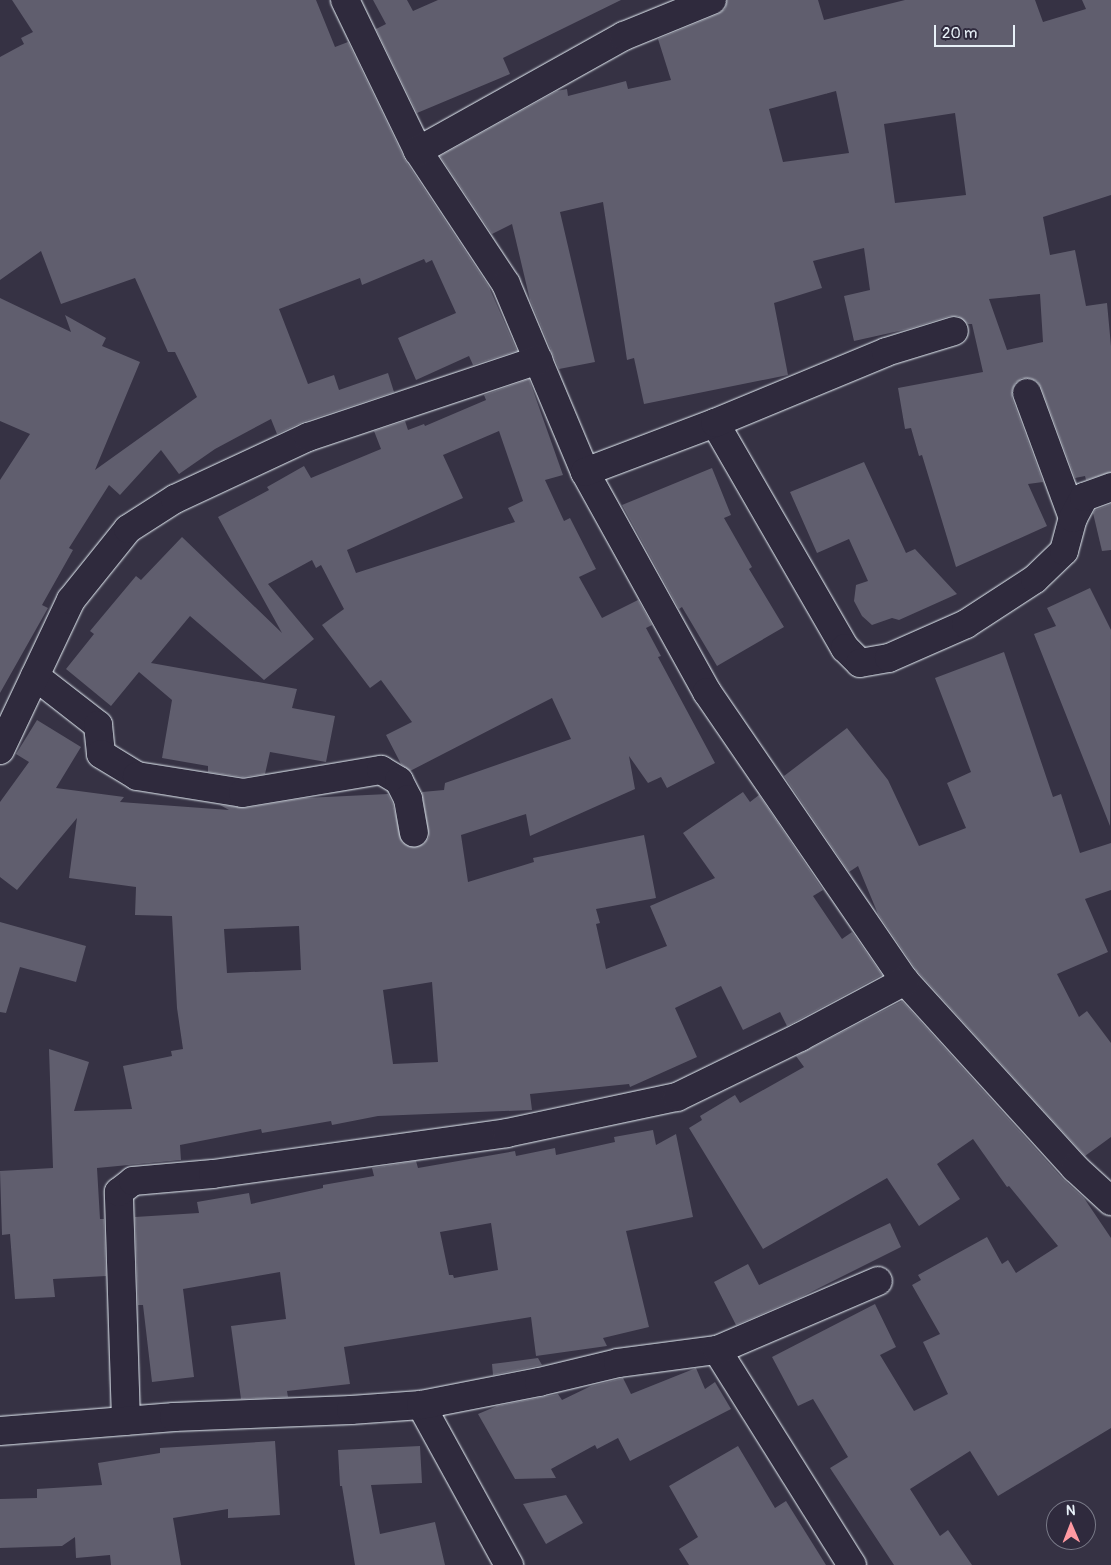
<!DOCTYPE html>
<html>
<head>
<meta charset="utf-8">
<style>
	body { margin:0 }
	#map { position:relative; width:1111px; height:1565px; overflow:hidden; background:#363244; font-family:Pangolin,sans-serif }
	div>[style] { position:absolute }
	.building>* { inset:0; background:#605e6e }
	.roads { filter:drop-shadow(0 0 1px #e8f1f8) drop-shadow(0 0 1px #e8f1f8) }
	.minor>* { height:28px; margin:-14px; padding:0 14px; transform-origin:14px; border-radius:14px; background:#2f2a3d }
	span { translate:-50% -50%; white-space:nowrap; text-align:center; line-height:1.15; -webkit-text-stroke:4px #2f2a3d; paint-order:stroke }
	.north { position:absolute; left:1046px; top:1500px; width:50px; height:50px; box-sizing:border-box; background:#2f2a3d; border:1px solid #797a88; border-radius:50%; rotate:359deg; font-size:14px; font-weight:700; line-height:20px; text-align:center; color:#e8f1f8 }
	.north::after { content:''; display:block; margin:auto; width:18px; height:22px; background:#ff9aa2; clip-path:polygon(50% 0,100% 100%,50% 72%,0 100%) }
	.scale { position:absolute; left:934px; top:25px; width:81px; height:22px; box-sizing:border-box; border:2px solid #e8f1f8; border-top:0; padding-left:6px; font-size:15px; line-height:18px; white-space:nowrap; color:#e8f1f8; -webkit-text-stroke:4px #2f2a3d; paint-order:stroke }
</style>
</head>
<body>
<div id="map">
	<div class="building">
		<div style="clip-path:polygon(12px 0,316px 0,335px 47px,348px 42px,405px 160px,489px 287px,517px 351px,473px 365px,469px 356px,416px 380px,398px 338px,456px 313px,432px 260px,426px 263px,424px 259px,362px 285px,360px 278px,279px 309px,308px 384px,334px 375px,339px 390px,388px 373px,394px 392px,303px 422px,277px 434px,271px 419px,215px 449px,179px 474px,161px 450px,120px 495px,109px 485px,69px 548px,73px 550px,42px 605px,48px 608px,0 693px,0 480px,30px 434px,0 421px,0 298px,71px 332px,65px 315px,106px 338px,102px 346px,140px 362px,95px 470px,197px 397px,175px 352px,168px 352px,135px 278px,61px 304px,41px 251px,0 280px,0 57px,24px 44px,21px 38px,33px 32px)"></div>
		<div style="clip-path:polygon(373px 0,407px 0,413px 11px,438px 0,621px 0,503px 58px,510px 74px,417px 113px,376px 29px,386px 24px)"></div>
		<div style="clip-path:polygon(evenodd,727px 0,818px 0,824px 20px,905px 0,1035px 0,1043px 22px,1086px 9px,1082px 0,1111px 0,1111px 195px,1043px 217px,1050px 255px,1075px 250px,1086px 306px,1107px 303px,1111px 346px,1111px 472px,1086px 480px,1085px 476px,1075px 478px,1041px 387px,1037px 381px,1030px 378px,1022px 378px,1015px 383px,1012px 390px,1012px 398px,1043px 482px,1028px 484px,1047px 526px,956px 567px,922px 455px,919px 456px,911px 428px,905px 429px,898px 388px,983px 372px,972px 324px,968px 324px,958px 316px,950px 316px,908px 329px,854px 341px,844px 296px,870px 290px,864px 248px,813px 261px,822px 288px,774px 303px,788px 375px,644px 404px,634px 358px,627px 360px,603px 202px,560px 212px,595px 362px,559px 369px,530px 300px,512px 224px,492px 234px,440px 156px,557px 91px,567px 89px,568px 96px,626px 81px,628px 89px,671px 80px,658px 39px,718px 14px,725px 9px,727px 0,836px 91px,849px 153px,783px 162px,769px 109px,836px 91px,727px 0,955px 113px,966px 195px,895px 203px,884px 124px,955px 113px,727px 0,1040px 294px,1043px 342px,1007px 350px,989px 299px,1040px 294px)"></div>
		<div style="clip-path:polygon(evenodd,529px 379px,563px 475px,545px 480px,564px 521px,570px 518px,596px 569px,579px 577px,602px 618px,638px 600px,652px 625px,646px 628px,661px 656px,658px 657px,715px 763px,667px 788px,661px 777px,648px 783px,629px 756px,635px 789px,530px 836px,526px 814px,461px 835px,468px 882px,534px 862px,533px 858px,644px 835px,656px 898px,596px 909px,600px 923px,596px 924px,606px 969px,667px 946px,650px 906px,715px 878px,683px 833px,743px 792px,750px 802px,759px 795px,823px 890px,813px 896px,842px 939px,852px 932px,882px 975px,787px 1026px,780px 1012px,743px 1030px,721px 986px,675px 1008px,697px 1057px,630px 1087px,629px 1084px,530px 1094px,532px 1110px,378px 1116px,332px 1125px,331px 1121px,262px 1133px,261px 1129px,180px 1145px,181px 1160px,97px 1168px,100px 1219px,104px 1219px,106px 1276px,53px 1279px,55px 1297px,15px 1299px,10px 1234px,2px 1235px,0 1171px,53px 1168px,49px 1049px,89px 1062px,74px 1111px,132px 1109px,123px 1066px,172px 1056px,171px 1051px,183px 1049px,177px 1008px,172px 916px,135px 915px,136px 887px,69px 878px,77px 818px,17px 890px,0 877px,0 802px,29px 762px,16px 754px,37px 720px,81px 747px,56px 788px,124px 797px,120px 802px,229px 810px,220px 805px,245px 808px,305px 798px,388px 794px,393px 804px,402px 842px,408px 846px,416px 847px,424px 844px,429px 837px,422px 792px,444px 790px,445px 783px,571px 739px,552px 698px,410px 771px,401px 764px,386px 735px,412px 722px,381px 680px,370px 688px,322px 625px,344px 609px,321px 565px,316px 568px,312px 560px,268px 584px,314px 639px,264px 680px,190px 616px,151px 663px,297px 689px,292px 708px,335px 716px,326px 762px,270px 752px,265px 774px,243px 777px,208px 772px,208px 766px,162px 758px,172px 700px,139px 672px,111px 706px,66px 669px,94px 634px,90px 631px,136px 576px,141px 580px,182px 537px,282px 633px,218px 517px,269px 490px,267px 487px,304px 466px,311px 478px,381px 449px,374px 431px,405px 421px,408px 430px,424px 424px,425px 426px,486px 400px,484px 395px,529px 379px,499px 431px,523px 501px,508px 508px,515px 522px,356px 573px,347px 550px,463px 498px,443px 455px,499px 431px,529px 379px,299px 926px,301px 970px,227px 973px,224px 929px,299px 926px,529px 379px,432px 982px,438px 1062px,393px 1064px,383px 990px,432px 982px)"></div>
		<div style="clip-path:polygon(864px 462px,906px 553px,915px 549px,957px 594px,899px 620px,892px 618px,872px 625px,862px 616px,854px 601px,856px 585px,868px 581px,849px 539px,817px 553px,790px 492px)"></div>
		<div style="clip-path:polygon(712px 468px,731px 515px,724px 518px,752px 567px,749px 569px,784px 627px,717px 666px,682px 607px,679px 609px,622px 505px)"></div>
		<div style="clip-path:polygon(1111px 504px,1111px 550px,1102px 551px,1093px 513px,1095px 510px)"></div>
		<div style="clip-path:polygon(1090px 588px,1111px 630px,1110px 826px,1034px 634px,1056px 626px,1047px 608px)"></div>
		<div style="clip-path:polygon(1004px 652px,1053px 797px,1061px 794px,1080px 853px,1111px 843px,1111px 890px,1085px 899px,1108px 952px,1057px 974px,1079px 1017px,1087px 1011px,1111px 1043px,1111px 1137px,1085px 1156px,917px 971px,878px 914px,858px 866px,849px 872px,784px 776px,847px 728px,888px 780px,919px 846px,966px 828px,947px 783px,971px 772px,935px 678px)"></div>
		<div style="clip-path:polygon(0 922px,86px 946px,76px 982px,20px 967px,6px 1013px,0 1012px)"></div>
		<div style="clip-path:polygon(902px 1001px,1063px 1179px,1084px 1198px,1111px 1238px,1111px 1428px,998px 1496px,970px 1451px,910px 1489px,940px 1536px,948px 1530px,972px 1565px,894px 1565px,830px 1468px,848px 1457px,813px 1399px,798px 1406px,772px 1357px,875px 1304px,896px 1347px,880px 1355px,914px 1411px,948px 1394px,923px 1342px,940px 1334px,912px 1285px,921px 1280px,918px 1275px,987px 1237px,1002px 1264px,1008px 1260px,1016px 1273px,1058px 1246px,1009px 1186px,1007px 1187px,973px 1139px,937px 1164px,960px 1199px,919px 1226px,887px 1178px,763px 1249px,689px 1128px,702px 1120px,700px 1116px,735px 1095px,740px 1103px,804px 1067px,796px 1056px)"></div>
		<div style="clip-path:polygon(evenodd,653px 1130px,656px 1145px,676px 1134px,693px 1217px,626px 1231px,649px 1327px,603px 1338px,607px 1346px,536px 1356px,531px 1317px,344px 1347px,350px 1384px,287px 1391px,288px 1397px,241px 1399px,231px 1326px,286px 1319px,280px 1272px,183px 1289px,194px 1377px,152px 1382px,143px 1305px,138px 1305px,135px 1217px,199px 1213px,197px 1202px,249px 1193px,251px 1204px,323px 1188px,323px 1185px,374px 1176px,372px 1168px,416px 1161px,418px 1168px,515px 1151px,516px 1156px,555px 1148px,556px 1155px,615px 1142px,614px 1137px,653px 1130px,491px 1223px,498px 1270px,454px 1278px,453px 1275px,449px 1275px,440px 1232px,491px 1223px)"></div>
		<div style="clip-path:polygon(890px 1223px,901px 1247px,801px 1297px,736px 1325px,714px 1282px,748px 1264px,759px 1285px)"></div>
		<div style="clip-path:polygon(538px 1358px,542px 1365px,493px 1375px,492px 1364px)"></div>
		<div style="clip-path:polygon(696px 1368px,705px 1389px,715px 1382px,731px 1409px,630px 1461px,618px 1438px,597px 1449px,595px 1445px,551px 1469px,556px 1478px,515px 1479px,478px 1414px,497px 1406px,558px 1394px,562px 1400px,591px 1386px,623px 1378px,631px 1394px)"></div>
		<div style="clip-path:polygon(275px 1441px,280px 1515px,228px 1518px,228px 1509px,173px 1518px,181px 1565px,111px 1565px,110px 1555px,76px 1558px,75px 1537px,62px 1546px,0 1548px,0 1499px,37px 1498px,37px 1489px,102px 1485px,98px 1463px,160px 1453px,160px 1448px)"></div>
		<div style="clip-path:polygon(420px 1446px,422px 1483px,371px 1485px,380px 1534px,435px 1522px,445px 1565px,355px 1565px,342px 1486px,340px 1486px,338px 1450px)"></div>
		<div style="clip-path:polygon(738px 1446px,775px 1508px,786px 1501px,826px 1565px,689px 1565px,679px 1549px,698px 1537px,669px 1486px)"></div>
		<div style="clip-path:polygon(566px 1495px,583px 1523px,546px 1544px,523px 1504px)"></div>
	</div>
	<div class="roads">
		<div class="minor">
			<div style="left:345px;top:0;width:168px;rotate:64.2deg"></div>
			<div style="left:418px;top:151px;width:159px;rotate:56.5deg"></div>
			<div style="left:506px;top:284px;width:204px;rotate:67.2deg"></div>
			<div style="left:585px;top:472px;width:252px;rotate:61deg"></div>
			<div style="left:707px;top:692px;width:350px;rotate:55.6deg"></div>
			<div style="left:905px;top:981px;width:253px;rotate:47.7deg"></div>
			<div style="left:1075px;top:1168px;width:49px;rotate:42.5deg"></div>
			<div style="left:418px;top:151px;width:236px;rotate:-29.2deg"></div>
			<div style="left:624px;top:36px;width:95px;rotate:-22.2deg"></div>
			<div style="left:1027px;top:393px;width:133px;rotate:69.8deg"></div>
			<div style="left:715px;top:423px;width:260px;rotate:60deg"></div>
			<div style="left:845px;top:648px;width:21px;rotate:45deg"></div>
			<div style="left:860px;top:663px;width:29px;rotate:-10deg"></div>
			<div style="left:889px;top:658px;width:84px;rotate:-23.8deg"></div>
			<div style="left:966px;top:624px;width:82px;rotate:-33.1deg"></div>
			<div style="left:1035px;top:579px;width:40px;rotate:-44deg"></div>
			<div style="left:1064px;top:551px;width:34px;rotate:-75deg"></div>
			<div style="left:1073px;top:518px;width:24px;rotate:-62deg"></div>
			<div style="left:1084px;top:497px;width:29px;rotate:-20deg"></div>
			<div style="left:585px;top:472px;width:139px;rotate:-20.7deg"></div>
			<div style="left:715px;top:423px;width:185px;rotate:-22.5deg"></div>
			<div style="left:886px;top:352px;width:71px;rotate:-17.2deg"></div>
			<div style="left:35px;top:676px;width:80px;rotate:37.9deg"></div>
			<div style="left:98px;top:725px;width:29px;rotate:84deg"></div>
			<div style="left:101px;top:754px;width:42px;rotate:31.4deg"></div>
			<div style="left:137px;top:776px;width:107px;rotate:9.1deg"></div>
			<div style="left:243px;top:793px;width:140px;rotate:-9.5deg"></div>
			<div style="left:381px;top:770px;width:21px;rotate:31deg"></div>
			<div style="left:399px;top:781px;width:20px;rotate:63deg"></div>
			<div style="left:408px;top:799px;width:34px;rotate:80deg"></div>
			<div style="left:0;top:750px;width:166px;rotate:-64.7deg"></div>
			<div style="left:71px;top:600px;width:91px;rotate:-51.2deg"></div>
			<div style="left:128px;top:529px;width:56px;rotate:-32.6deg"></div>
			<div style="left:175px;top:499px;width:147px;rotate:-25deg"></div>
			<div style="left:308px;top:437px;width:243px;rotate:-18.5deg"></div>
			<div style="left:717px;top:1350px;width:254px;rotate:57.9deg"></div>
			<div style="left:421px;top:1405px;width:183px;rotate:61.2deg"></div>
			<div style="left:126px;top:1421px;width:229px;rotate:-91.8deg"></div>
			<div style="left:119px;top:1192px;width:18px;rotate:-38deg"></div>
			<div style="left:133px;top:1181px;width:80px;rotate:-5deg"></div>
			<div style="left:213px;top:1174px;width:297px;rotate:-7.9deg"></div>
			<div style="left:507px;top:1133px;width:174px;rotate:-12deg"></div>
			<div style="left:677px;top:1097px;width:137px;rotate:-26deg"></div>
			<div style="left:800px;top:1037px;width:119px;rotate:-28.1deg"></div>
			<div style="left:0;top:1431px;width:175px;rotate:-4.6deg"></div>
			<div style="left:174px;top:1417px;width:177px;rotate:-2.3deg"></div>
			<div style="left:351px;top:1410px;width:70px;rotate:-4.1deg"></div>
			<div style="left:421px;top:1405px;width:120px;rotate:-11deg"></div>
			<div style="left:539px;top:1382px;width:81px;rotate:-13.5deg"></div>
			<div style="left:618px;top:1363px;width:100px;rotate:-7.5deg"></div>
			<div style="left:717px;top:1350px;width:175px;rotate:-23.2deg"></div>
		</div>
	</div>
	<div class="north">N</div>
	<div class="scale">20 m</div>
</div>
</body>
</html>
